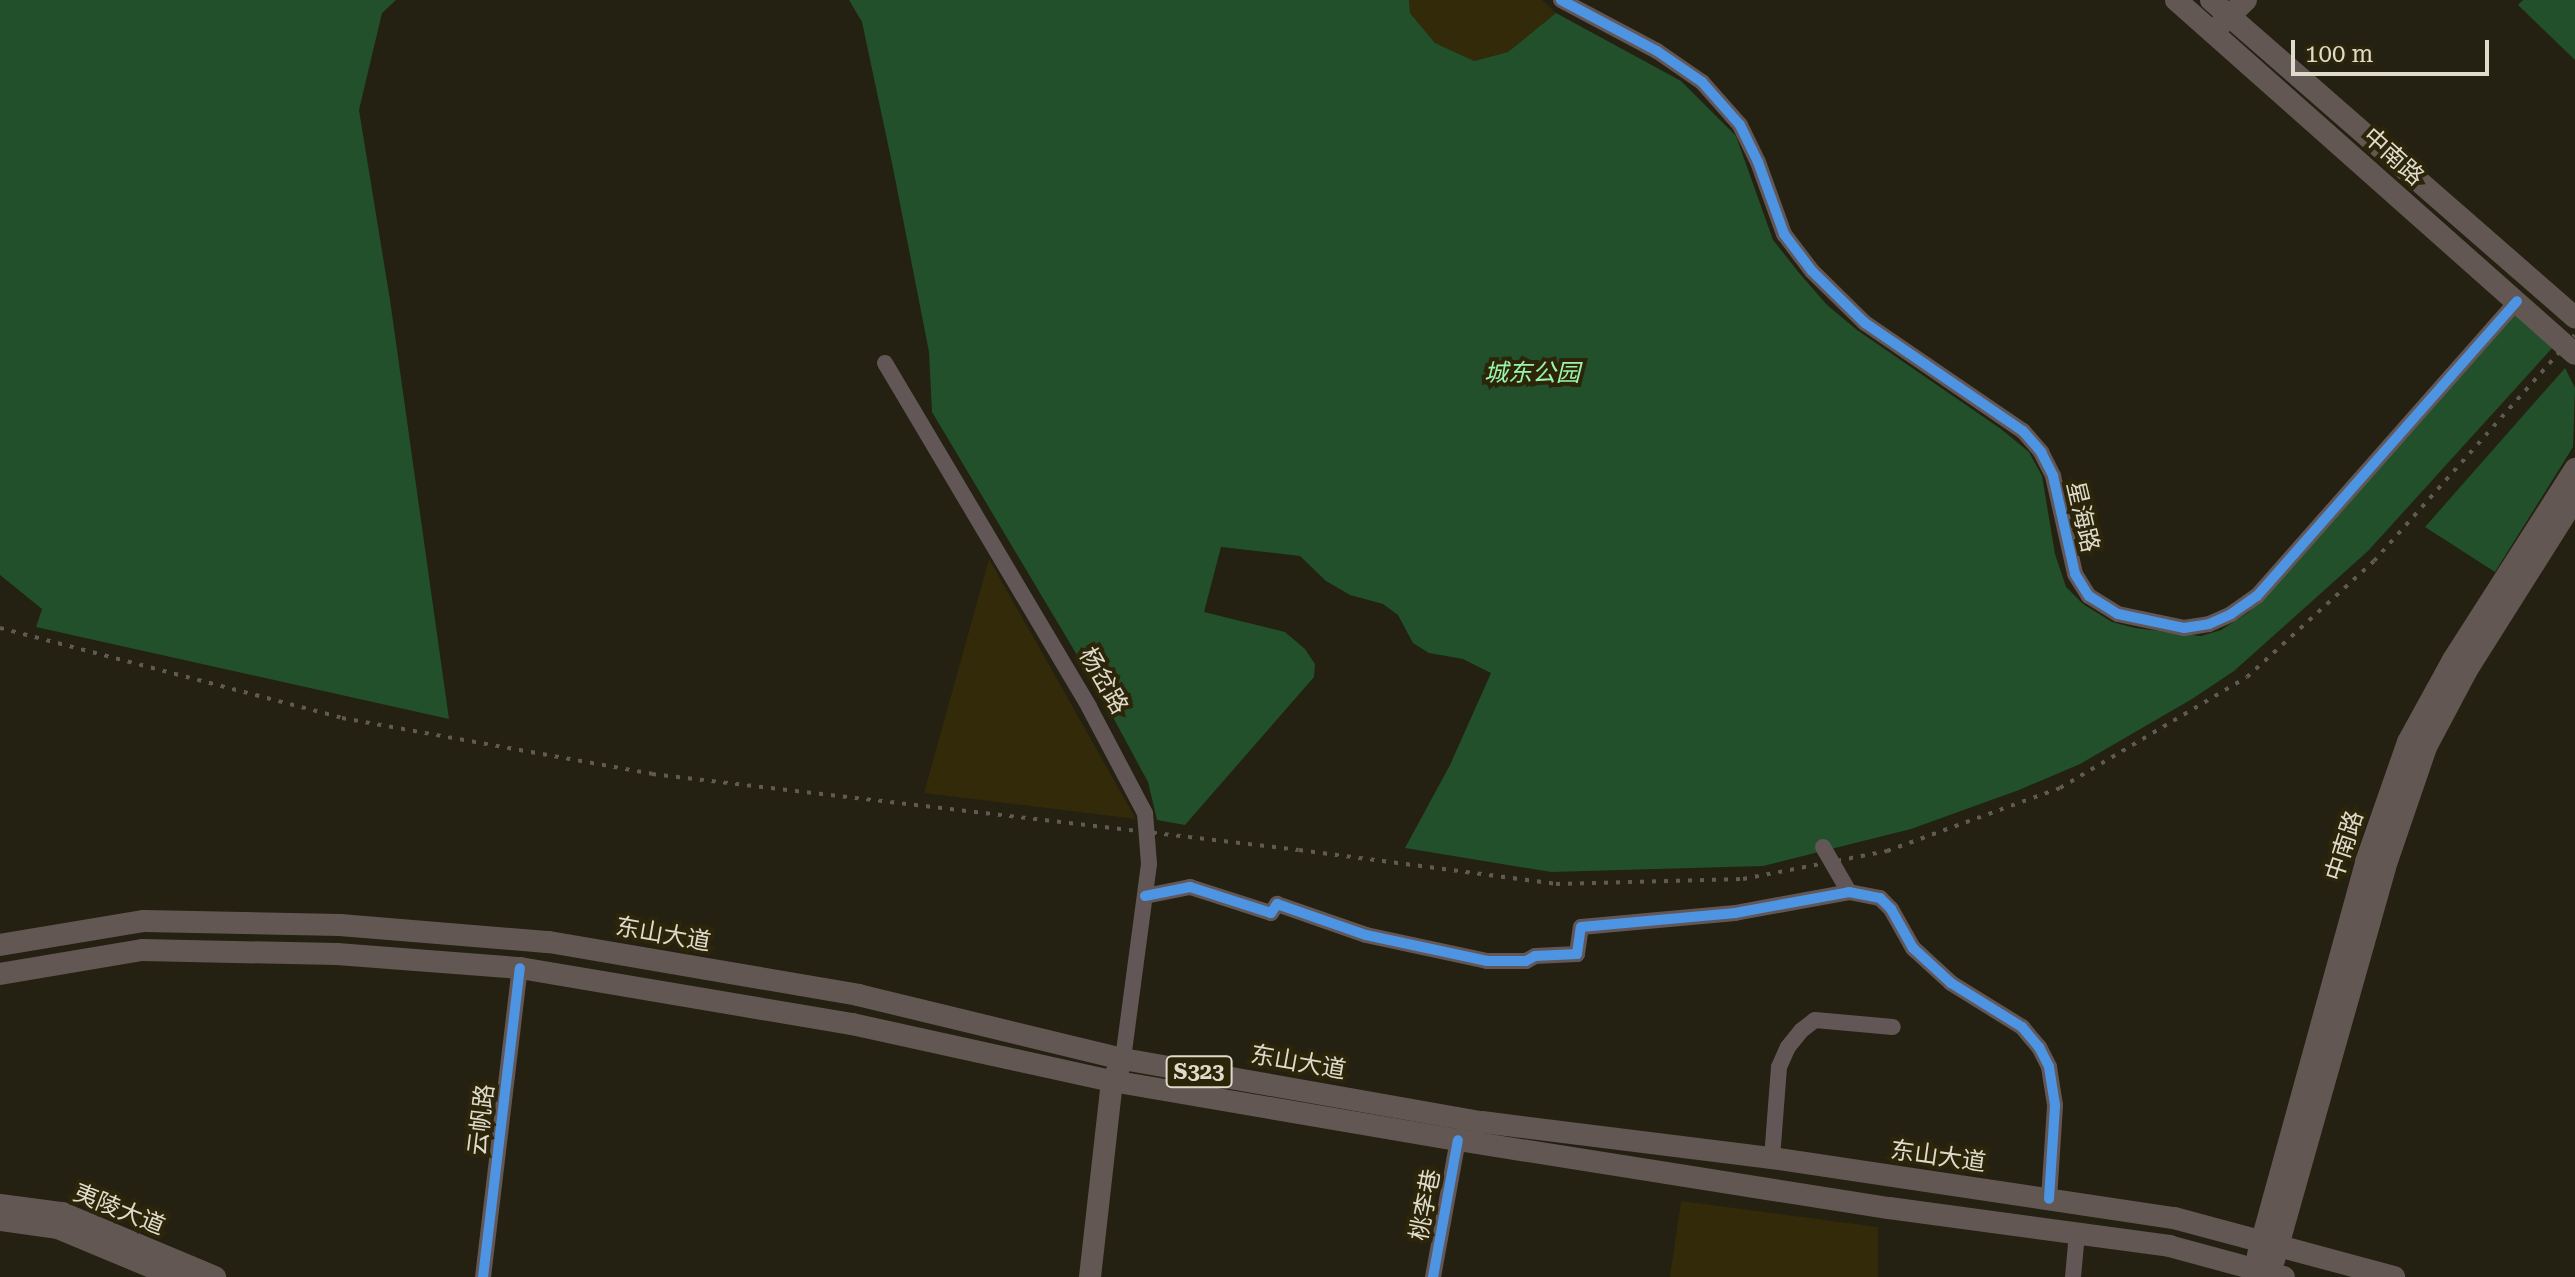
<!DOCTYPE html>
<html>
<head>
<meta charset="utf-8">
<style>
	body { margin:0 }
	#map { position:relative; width:2575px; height:1277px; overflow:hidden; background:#242012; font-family:"Roboto Serif","Noto Sans SC",serif }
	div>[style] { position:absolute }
	.built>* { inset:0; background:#322a08 }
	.green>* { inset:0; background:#21502a }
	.minor>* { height:16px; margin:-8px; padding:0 8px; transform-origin:8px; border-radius:8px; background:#625756 }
	.major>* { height:22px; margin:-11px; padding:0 11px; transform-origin:11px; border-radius:11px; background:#635753 }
	.rail>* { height:4px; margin-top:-2px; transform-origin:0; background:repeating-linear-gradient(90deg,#605a52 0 4px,transparent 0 12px) }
	.cycleway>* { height:10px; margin:-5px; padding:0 5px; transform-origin:5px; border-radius:5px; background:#4d94e3 }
	span { translate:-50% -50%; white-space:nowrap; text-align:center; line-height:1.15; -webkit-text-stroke:8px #2c250a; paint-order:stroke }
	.shield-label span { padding:2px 6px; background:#2c250a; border:2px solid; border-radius:6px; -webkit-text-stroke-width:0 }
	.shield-label { font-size:22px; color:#dfdbcb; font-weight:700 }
	.street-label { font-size:24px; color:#dfdbcb }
	.park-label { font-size:24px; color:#99f5aa; font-style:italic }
	.scale { position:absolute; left:2291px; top:40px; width:198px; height:36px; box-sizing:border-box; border:4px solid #dfdbcb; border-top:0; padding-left:10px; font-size:24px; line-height:28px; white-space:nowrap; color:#dfdbcb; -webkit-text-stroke:6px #2c250a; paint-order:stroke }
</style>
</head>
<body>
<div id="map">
	<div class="built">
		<div style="clip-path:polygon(1409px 0,1542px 0,1556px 13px,1508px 52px,1473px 61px,1435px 43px,1410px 13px)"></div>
		<div style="clip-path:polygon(989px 559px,1136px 819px,924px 793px)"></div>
		<div style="clip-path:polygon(1681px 1201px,1878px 1227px,1878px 1277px,1670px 1277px)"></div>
	</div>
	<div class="green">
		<div style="clip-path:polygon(0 0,396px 0,382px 13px,359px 110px,390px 300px,449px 719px,36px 627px,42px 609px,0 575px)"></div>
		<div style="clip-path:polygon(849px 0,1409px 0,1410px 13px,1435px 43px,1474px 61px,1508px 52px,1556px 13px,1681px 81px,1736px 136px,1773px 240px,1800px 274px,1827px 305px,1857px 330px,2001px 429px,2029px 452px,2042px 476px,2055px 554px,2066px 587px,2083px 604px,2112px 622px,2135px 628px,2201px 636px,2221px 630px,2249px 612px,2513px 310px,2554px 346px,2368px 551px,2234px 671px,2192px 699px,2080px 764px,2019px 790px,1911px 829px,1763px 866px,1551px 872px,1405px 848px,1450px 765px,1491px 673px,1463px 659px,1429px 653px,1413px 643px,1398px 615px,1383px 604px,1350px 595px,1326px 581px,1300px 556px,1221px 547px,1204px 612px,1285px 632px,1305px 649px,1315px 664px,1314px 677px,1185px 825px,1157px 820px,1148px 782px,1102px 697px,932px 412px,929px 352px,893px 168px,862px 22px)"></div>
		<div style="clip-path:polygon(2523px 0,2575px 0,2575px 60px,2518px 5px)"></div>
		<div style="clip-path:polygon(2565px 368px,2575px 388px,2573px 447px,2495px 572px,2425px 527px)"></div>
	</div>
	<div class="minor">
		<div style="left:1561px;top:0;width:109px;rotate:28deg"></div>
		<div style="left:1657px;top:51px;width:55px;rotate:34.6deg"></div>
		<div style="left:1702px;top:82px;width:57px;rotate:48.5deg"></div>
		<div style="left:1740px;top:125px;width:41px;rotate:64.1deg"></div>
		<div style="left:1758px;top:162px;width:77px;rotate:70.1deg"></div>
		<div style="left:1784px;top:234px;width:46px;rotate:52.9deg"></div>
		<div style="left:1812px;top:271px;width:74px;rotate:44.5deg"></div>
		<div style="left:1865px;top:323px;width:191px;rotate:34.4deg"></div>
		<div style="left:2023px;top:431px;width:28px;rotate:49deg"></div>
		<div style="left:2041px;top:452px;width:27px;rotate:63deg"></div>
		<div style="left:2053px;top:476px;width:100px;rotate:77.3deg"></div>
		<div style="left:2075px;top:574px;width:26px;rotate:58deg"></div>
		<div style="left:2089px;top:596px;width:34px;rotate:32deg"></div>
		<div style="left:2118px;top:614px;width:67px;rotate:12deg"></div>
		<div style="left:2184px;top:628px;width:25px;rotate:-9deg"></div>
		<div style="left:2209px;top:624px;width:24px;rotate:-24deg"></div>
		<div style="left:2231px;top:614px;width:32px;rotate:-35deg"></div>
		<div style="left:2257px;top:596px;width:393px;rotate:-48.6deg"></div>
		<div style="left:885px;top:363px;width:400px;rotate:59.3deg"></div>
		<div style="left:1089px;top:707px;width:120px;rotate:62.2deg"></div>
		<div style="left:1145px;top:813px;width:51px;rotate:85.5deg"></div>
		<div style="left:1149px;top:864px;width:197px;rotate:97.6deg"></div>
		<div style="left:1823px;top:847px;width:52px;rotate:60deg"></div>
		<div style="left:1145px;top:896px;width:46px;rotate:-11.3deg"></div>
		<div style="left:1190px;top:887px;width:85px;rotate:17.8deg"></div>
		<div style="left:1271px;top:913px;width:11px;rotate:-56deg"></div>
		<div style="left:1277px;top:904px;width:94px;rotate:19.2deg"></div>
		<div style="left:1366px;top:935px;width:124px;rotate:12.1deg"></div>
		<div style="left:1487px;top:961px;width:39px"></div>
		<div style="left:1526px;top:961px;width:10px;rotate:-29deg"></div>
		<div style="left:1535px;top:956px;width:42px;rotate:-2.7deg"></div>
		<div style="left:1577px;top:954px;width:27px;rotate:-82deg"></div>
		<div style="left:1581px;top:927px;width:155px;rotate:-5.2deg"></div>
		<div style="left:1735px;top:913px;width:116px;rotate:-10.4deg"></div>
		<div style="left:1849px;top:892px;width:32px;rotate:11deg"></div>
		<div style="left:1880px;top:898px;width:16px;rotate:45deg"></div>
		<div style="left:1891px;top:909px;width:45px;rotate:60.6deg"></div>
		<div style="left:1913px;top:948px;width:52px;rotate:42.6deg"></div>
		<div style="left:1951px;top:983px;width:84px;rotate:31.8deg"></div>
		<div style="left:2022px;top:1027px;width:26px;rotate:50deg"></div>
		<div style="left:2039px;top:1047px;width:22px;rotate:63deg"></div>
		<div style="left:2049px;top:1067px;width:39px;rotate:81deg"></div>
		<div style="left:2055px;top:1106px;width:93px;rotate:93.7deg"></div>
		<div style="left:1772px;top:1158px;width:91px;rotate:-85.6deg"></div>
		<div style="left:1779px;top:1067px;width:22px;rotate:-66deg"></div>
		<div style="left:1788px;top:1047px;width:22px;rotate:-51deg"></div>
		<div style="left:1802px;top:1030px;width:16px;rotate:-38deg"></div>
		<div style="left:1815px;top:1020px;width:78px;rotate:5.1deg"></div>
		<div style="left:483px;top:1277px;width:311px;rotate:-83.2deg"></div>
		<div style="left:1433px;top:1277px;width:139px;rotate:-79.7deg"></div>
		<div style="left:2073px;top:1277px;width:44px;rotate:-84.8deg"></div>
	</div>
	<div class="major">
		<div style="left:2176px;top:0;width:533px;rotate:41.58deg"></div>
		<div style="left:2211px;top:0;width:483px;rotate:41.1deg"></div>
		<div style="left:2220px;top:25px;width:36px;rotate:-44deg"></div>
		<div style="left:0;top:945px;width:146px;rotate:-9.5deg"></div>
		<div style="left:144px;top:921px;width:196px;rotate:1.2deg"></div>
		<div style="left:340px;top:925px;width:210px;rotate:4.7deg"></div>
		<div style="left:549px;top:942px;width:314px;rotate:9.7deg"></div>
		<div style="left:858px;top:995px;width:273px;rotate:13.6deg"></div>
		<div style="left:1123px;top:1059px;width:364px;rotate:10deg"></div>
		<div style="left:1482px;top:1122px;width:292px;rotate:7.1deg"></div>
		<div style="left:1772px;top:1158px;width:406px;rotate:8.5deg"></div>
		<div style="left:2174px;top:1218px;width:228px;rotate:15deg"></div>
		<div style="left:0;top:974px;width:144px;rotate:-9.6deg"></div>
		<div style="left:142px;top:950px;width:195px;rotate:1.2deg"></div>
		<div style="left:337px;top:954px;width:184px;rotate:4.4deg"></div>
		<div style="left:520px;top:968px;width:337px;rotate:9.6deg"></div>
		<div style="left:852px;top:1024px;width:266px;rotate:12.4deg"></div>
		<div style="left:1112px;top:1081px;width:351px;rotate:9.7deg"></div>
		<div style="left:1458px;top:1140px;width:436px;rotate:9deg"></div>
		<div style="left:1889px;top:1208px;width:283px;rotate:7.7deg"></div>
		<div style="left:2169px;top:1246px;width:119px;rotate:15.1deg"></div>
		<div style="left:0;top:1205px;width:63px;rotate:7.4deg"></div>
		<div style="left:62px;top:1213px;width:166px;rotate:22.7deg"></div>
		<div style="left:0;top:1220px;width:59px;rotate:7.9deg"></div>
		<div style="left:58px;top:1228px;width:127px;rotate:22.7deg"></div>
		<div style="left:2258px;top:1255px;width:408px;rotate:-74.6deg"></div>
		<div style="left:2366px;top:862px;width:127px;rotate:-70.7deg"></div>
		<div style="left:2408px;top:742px;width:94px;rotate:-61.2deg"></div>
		<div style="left:2453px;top:660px;width:227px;rotate:-57.4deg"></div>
		<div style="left:2274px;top:1260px;width:408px;rotate:-74.2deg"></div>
		<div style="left:2385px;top:867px;width:127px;rotate:-71.1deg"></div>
		<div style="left:2426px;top:747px;width:89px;rotate:-62deg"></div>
		<div style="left:2468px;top:668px;width:200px;rotate:-57.7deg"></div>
		<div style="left:1090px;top:1277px;width:197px;rotate:-83.6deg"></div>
		<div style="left:1112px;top:1081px;width:15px;rotate:-62deg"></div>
	</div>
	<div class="rail">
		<div style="left:0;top:628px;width:354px;rotate:14.7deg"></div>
		<div style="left:342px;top:718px;width:315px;rotate:10.2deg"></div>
		<div style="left:652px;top:774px;width:651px;rotate:6.7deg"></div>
		<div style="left:1299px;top:850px;width:259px;rotate:7.5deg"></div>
		<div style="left:1556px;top:884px;width:187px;rotate:-1.5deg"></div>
		<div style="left:1743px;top:879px;width:147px;rotate:-11deg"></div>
		<div style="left:1887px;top:851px;width:184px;rotate:-20deg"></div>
		<div style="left:2060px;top:788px;width:217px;rotate:-30.7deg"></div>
		<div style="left:2247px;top:677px;width:172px;rotate:-42.4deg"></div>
		<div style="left:2374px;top:561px;width:302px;rotate:-48.4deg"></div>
	</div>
	<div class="cycleway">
		<div style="left:1561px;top:0;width:109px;rotate:28deg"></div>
		<div style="left:1657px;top:51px;width:55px;rotate:34.6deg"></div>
		<div style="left:1702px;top:82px;width:57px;rotate:48.5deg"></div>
		<div style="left:1740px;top:125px;width:41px;rotate:64.1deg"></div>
		<div style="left:1758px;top:162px;width:77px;rotate:70.1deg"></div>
		<div style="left:1784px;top:234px;width:46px;rotate:52.9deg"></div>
		<div style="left:1812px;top:271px;width:74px;rotate:44.5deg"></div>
		<div style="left:1865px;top:323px;width:191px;rotate:34.4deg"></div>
		<div style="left:2023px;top:431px;width:28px;rotate:49deg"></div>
		<div style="left:2041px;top:452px;width:27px;rotate:63deg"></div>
		<div style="left:2053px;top:476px;width:100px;rotate:77.3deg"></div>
		<div style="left:2075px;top:574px;width:26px;rotate:58deg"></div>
		<div style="left:2089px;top:596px;width:34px;rotate:32deg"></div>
		<div style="left:2118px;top:614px;width:67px;rotate:12deg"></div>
		<div style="left:2184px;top:628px;width:25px;rotate:-9deg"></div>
		<div style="left:2209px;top:624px;width:24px;rotate:-24deg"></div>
		<div style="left:2231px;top:614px;width:32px;rotate:-35deg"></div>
		<div style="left:2257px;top:596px;width:393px;rotate:-48.6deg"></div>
		<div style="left:1145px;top:896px;width:46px;rotate:-11.3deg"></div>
		<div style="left:1190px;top:887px;width:85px;rotate:17.8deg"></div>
		<div style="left:1271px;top:913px;width:11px;rotate:-56deg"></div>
		<div style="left:1277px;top:904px;width:94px;rotate:19.2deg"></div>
		<div style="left:1366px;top:935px;width:124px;rotate:12.1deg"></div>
		<div style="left:1487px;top:961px;width:39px"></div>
		<div style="left:1526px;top:961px;width:10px;rotate:-29deg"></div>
		<div style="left:1535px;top:956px;width:42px;rotate:-2.7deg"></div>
		<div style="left:1577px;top:954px;width:27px;rotate:-82deg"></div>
		<div style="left:1581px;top:927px;width:155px;rotate:-5.2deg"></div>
		<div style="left:1735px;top:913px;width:116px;rotate:-10.4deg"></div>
		<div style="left:1849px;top:892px;width:32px;rotate:11deg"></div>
		<div style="left:1880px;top:898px;width:16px;rotate:45deg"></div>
		<div style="left:1891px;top:909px;width:45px;rotate:60.6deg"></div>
		<div style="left:1913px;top:948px;width:52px;rotate:42.6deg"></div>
		<div style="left:1951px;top:983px;width:84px;rotate:31.8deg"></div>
		<div style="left:2022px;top:1027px;width:26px;rotate:50deg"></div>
		<div style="left:2039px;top:1047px;width:22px;rotate:63deg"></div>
		<div style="left:2049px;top:1067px;width:39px;rotate:81deg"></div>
		<div style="left:2055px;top:1106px;width:93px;rotate:93.7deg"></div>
		<div style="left:483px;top:1277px;width:311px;rotate:-83.2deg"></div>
		<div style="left:1433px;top:1277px;width:139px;rotate:-79.7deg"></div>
	</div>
	<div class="shield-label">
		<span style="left:1199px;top:1072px">S323</span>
	</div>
	<div class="street-label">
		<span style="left:2393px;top:157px;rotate:42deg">中南路</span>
		<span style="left:2082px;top:517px;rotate:77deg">星海路</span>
		<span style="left:1103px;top:681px;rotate:60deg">杨岔路</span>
		<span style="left:2345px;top:846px;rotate:-72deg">中南路</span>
		<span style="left:663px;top:935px;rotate:10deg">东山大道</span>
		<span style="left:1298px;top:1063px;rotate:10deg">东山大道</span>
		<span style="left:482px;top:1120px;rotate:-83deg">云帆路</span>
		<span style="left:1938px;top:1157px;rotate:8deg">东山大道</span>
		<span style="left:1426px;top:1205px;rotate:-79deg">桃李巷</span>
		<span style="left:119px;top:1210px;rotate:22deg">夷陵大道</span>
	</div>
	<div class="park-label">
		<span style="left:1532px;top:374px">城东公园</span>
	</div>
	<div class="scale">100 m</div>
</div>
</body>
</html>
